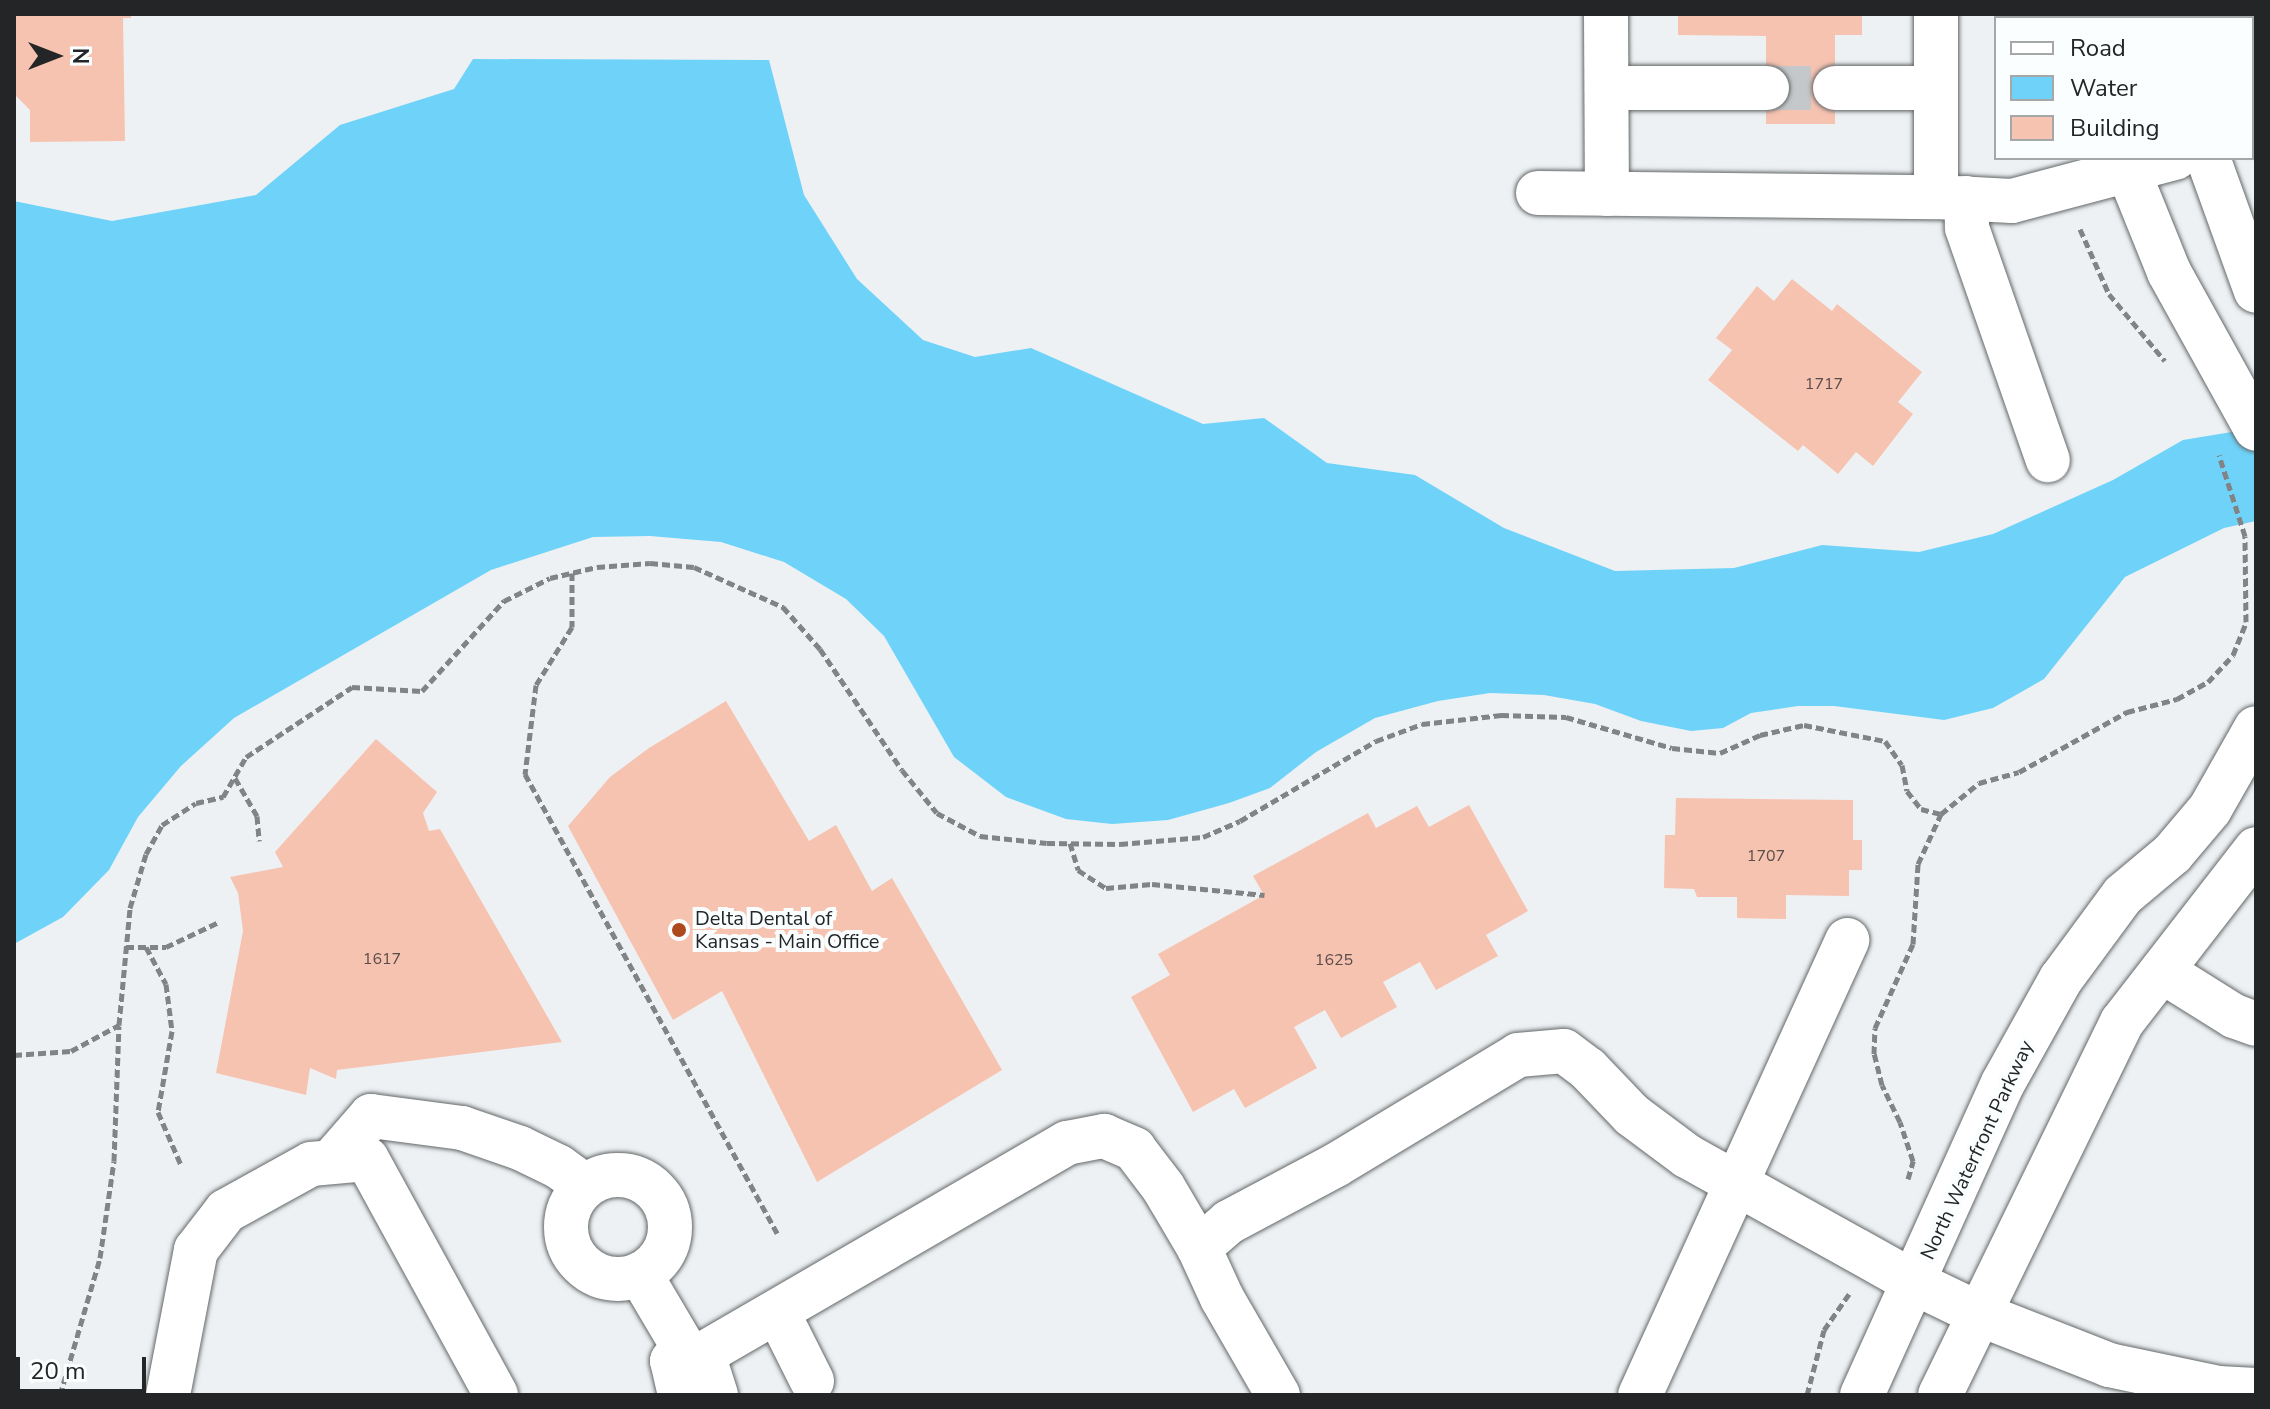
<!DOCTYPE html>
<html>
<head>
<meta charset="utf-8">
<style>
	body { margin:0 }
	#map { position:relative; width:2270px; height:1409px; overflow:hidden; background:#edf1f3; font-family:"Nunito Sans",sans-serif }
	div>[style] { position:absolute }
	.water>* { inset:0; background:#6fd3f9 }
	.building>* { inset:0; background:#f7c3b1 }
	.minor-tunnel>* { height:44px; margin-top:-22px; transform-origin:0; background:repeating-linear-gradient(90deg,#c5c8ca 0 44px,transparent 0 66px) }
	.path>* { height:5px; margin-top:-2.5px; transform-origin:0; background:repeating-linear-gradient(90deg,#818385 0 8px,transparent 0 12px) }
	.roads { filter:drop-shadow(0 0 2px #646869) drop-shadow(0 0 2px #646869) }
	.minor>* { height:44px; margin:-22px; padding:0 22px; transform-origin:22px; border-radius:22px; background:#fff }
	.minor>.ring { margin:-22px; padding:0; box-sizing:content-box; background:none; border:44px solid #fff; border-radius:50% }
	.dots>* { width:22px; height:22px; translate:-50% -50%; box-sizing:border-box; border:4px solid #fbfeff; border-radius:50% }
	span { translate:-50% -50%; white-space:nowrap; text-align:center; line-height:1.15; -webkit-text-stroke:8px #fbfeff; paint-order:stroke }
	.number-label { font-size:16px; color:#594c49 }
	.number-label span { -webkit-text-stroke-width:0 }
	.poi-label { font-size:20px; color:#242526 }
	.left { translate:0 -50%; text-align:left }
	.street-label { font-size:20px; color:#242526 }
	.frame { position:absolute; inset:0; border:16px solid #242526; pointer-events:none }
	.legend { position:absolute; left:1994px; top:16px; width:260px; height:144px; box-sizing:border-box; background:#fbfeff; border:2px solid #a5a7a8; margin:0; padding:10px 14px; list-style:none; font-size:24px; color:#242526 }
	.legend li { display:flex; align-items:center; gap:16px; height:40px }
	.legend b { width:40px; border:2px solid #a5a7a8 }
	.north { position:absolute; left:16px; top:16px; width:80px; height:80px; -webkit-text-stroke:6px #fbfeff; paint-order:stroke; rotate:90deg; font-size:22px; font-weight:700; line-height:32px; text-align:center; color:#242526 }
	.north::after { content:''; display:block; margin:auto; width:28px; height:36px; background:#242526; clip-path:polygon(50% 0,100% 100%,50% 72%,0 100%) }
	.scale { position:absolute; left:16px; top:1357px; width:130px; height:36px; box-sizing:border-box; border:4px solid #242526; border-top:0; padding-left:10px; font-size:24px; line-height:28px; white-space:nowrap; color:#242526; -webkit-text-stroke:6px #fbfeff; paint-order:stroke }
</style>
</head>
<body>
<div id="map">
	<div class="water">
		<div style="clip-path:polygon(473px 59px,769px 60px,804px 195px,857px 279px,923px 340px,975px 357px,1031px 348px,1203px 424px,1264px 418px,1327px 463px,1415px 475px,1504px 528px,1615px 571px,1734px 568px,1822px 545px,1919px 552px,1993px 534px,2113px 480px,2183px 440px,2256px 428px,2256px 521px,2224px 528px,2125px 577px,2044px 679px,1993px 708px,1944px 720px,1834px 706px,1798px 706px,1751px 713px,1723px 728px,1691px 731px,1641px 721px,1595px 704px,1544px 695px,1490px 693px,1438px 701px,1375px 718px,1316px 752px,1270px 788px,1229px 803px,1168px 820px,1112px 824px,1066px 819px,1006px 797px,954px 757px,884px 636px,846px 599px,784px 562px,721px 542px,650px 536px,593px 537px,491px 570px,234px 718px,181px 766px,138px 817px,109px 870px,63px 917px,14px 944px,14px 201px,112px 221px,256px 195px,340px 125px,454px 89px)"></div>
	</div>
	<div class="building">
		<div style="clip-path:polygon(14px 14px,131px 14px,131px 18px,123px 18px,125px 141px,30px 142px,30px 110px,14px 94px)"></div>
		<div style="clip-path:polygon(1678px 14px,1862px 14px,1862px 35px,1835px 35px,1835px 124px,1766px 124px,1766px 36px,1678px 35px)"></div>
		<div style="clip-path:polygon(1792px 279px,1832px 311px,1837px 304px,1922px 372px,1898px 402px,1913px 414px,1873px 466px,1856px 452px,1838px 474px,1803px 445px,1798px 451px,1708px 380px,1732px 350px,1716px 338px,1757px 286px,1774px 301px)"></div>
		<div style="clip-path:polygon(726px 701px,809px 841px,836px 825px,872px 891px,892px 878px,1002px 1070px,817px 1182px,722px 991px,673px 1020px,568px 826px,610px 777px,649px 748px)"></div>
		<div style="clip-path:polygon(376px 739px,437px 792px,423px 813px,429px 831px,440px 829px,562px 1042px,337px 1070px,336px 1079px,310px 1068px,306px 1095px,216px 1073px,243px 931px,238px 893px,230px 877px,283px 867px,275px 852px)"></div>
		<div style="clip-path:polygon(1676px 798px,1853px 800px,1853px 840px,1862px 840px,1862px 870px,1849px 870px,1849px 896px,1786px 895px,1786px 919px,1737px 918px,1737px 897px,1697px 897px,1694px 889px,1664px 888px,1665px 835px,1675px 835px)"></div>
		<div style="clip-path:polygon(1469px 805px,1528px 911px,1486px 935px,1498px 956px,1436px 990px,1420px 962px,1383px 982px,1397px 1007px,1341px 1038px,1325px 1010px,1294px 1027px,1317px 1068px,1245px 1108px,1234px 1089px,1193px 1112px,1131px 997px,1170px 975px,1158px 954px,1264px 895px,1253px 876px,1368px 813px,1376px 828px,1417px 806px,1429px 827px)"></div>
	</div>
	<div class="minor-tunnel">
		<div style="left:1767px;top:88px;width:68px"></div>
	</div>
	<div class="path">
		<div style="left:2022px;top:14px;width:4px;rotate:90deg"></div>
		<div style="left:2080px;top:229px;width:71px;rotate:66deg"></div>
		<div style="left:2109px;top:294px;width:87px;rotate:50.1deg"></div>
		<div style="left:572px;top:573px;width:54px;rotate:90deg"></div>
		<div style="left:572px;top:627px;width:68px;rotate:121.8deg"></div>
		<div style="left:536px;top:685px;width:90px;rotate:97deg"></div>
		<div style="left:525px;top:774px;width:524px;rotate:61.23deg"></div>
		<div style="left:235px;top:778px;width:44px;rotate:59.9deg"></div>
		<div style="left:257px;top:816px;width:25px;rotate:85deg"></div>
		<div style="left:1070px;top:843px;width:28px;rotate:73deg"></div>
		<div style="left:1078px;top:870px;width:33px;rotate:33deg"></div>
		<div style="left:1106px;top:888px;width:46px;rotate:-5deg"></div>
		<div style="left:1152px;top:884px;width:113px;rotate:5.6deg"></div>
		<div style="left:126px;top:947px;width:40px"></div>
		<div style="left:166px;top:947px;width:59px;rotate:-25.3deg"></div>
		<div style="left:146px;top:947px;width:42px;rotate:61.6deg"></div>
		<div style="left:166px;top:984px;width:47px;rotate:82.7deg"></div>
		<div style="left:172px;top:1031px;width:82px;rotate:99.8deg"></div>
		<div style="left:158px;top:1112px;width:58px;rotate:66.5deg"></div>
		<div style="left:14px;top:1055px;width:57px;rotate:-4deg"></div>
		<div style="left:71px;top:1051px;width:55px;rotate:-28.4deg"></div>
		<div style="left:119px;top:1025px;width:118px;rotate:-84.6deg"></div>
		<div style="left:130px;top:908px;width:56px;rotate:-73.5deg"></div>
		<div style="left:146px;top:854px;width:33px;rotate:-61deg"></div>
		<div style="left:162px;top:825px;width:40px;rotate:-32.9deg"></div>
		<div style="left:196px;top:803px;width:28px;rotate:-13deg"></div>
		<div style="left:223px;top:797px;width:46px;rotate:-60.1deg"></div>
		<div style="left:246px;top:757px;width:127px;rotate:-33.4deg"></div>
		<div style="left:352px;top:687px;width:70px;rotate:3.3deg"></div>
		<div style="left:422px;top:691px;width:122px;rotate:-47.7deg"></div>
		<div style="left:504px;top:601px;width:51px;rotate:-26.6deg"></div>
		<div style="left:550px;top:578px;width:48px;rotate:-13.2deg"></div>
		<div style="left:597px;top:567px;width:53px;rotate:-4.3deg"></div>
		<div style="left:650px;top:563px;width:44px;rotate:5.2deg"></div>
		<div style="left:694px;top:567px;width:98px;rotate:24.2deg"></div>
		<div style="left:783px;top:607px;width:56px;rotate:48.6deg"></div>
		<div style="left:820px;top:649px;width:146px;rotate:55.9deg"></div>
		<div style="left:902px;top:770px;width:55px;rotate:50.9deg"></div>
		<div style="left:937px;top:813px;width:49px;rotate:28.1deg"></div>
		<div style="left:980px;top:836px;width:67px;rotate:6deg"></div>
		<div style="left:1047px;top:843px;width:73px;rotate:0.8deg"></div>
		<div style="left:1120px;top:844px;width:83px;rotate:-4.8deg"></div>
		<div style="left:1203px;top:837px;width:40px;rotate:-23.4deg"></div>
		<div style="left:1240px;top:821px;width:158px;rotate:-30.5deg"></div>
		<div style="left:1376px;top:741px;width:49px;rotate:-20.3deg"></div>
		<div style="left:1422px;top:724px;width:80px;rotate:-6.5deg"></div>
		<div style="left:1501px;top:715px;width:65px;rotate:1.8deg"></div>
		<div style="left:1566px;top:717px;width:110px;rotate:16.3deg"></div>
		<div style="left:1672px;top:748px;width:48px;rotate:5.9deg"></div>
		<div style="left:1720px;top:753px;width:44px;rotate:-24.2deg"></div>
		<div style="left:1760px;top:735px;width:45px;rotate:-12.8deg"></div>
		<div style="left:1804px;top:725px;width:83px;rotate:11.2deg"></div>
		<div style="left:1885px;top:741px;width:29px;rotate:55deg"></div>
		<div style="left:1902px;top:765px;width:26px;rotate:79deg"></div>
		<div style="left:1907px;top:791px;width:23px;rotate:52deg"></div>
		<div style="left:1921px;top:809px;width:21px;rotate:14deg"></div>
		<div style="left:1908px;top:1179px;width:19px;rotate:-74deg"></div>
		<div style="left:1913px;top:1161px;width:41px;rotate:-108.4deg"></div>
		<div style="left:1900px;top:1122px;width:41px;rotate:-115.9deg"></div>
		<div style="left:1882px;top:1085px;width:32px;rotate:-104deg"></div>
		<div style="left:1874px;top:1054px;width:26px;rotate:-88deg"></div>
		<div style="left:1875px;top:1028px;width:92px;rotate:-65.7deg"></div>
		<div style="left:1913px;top:944px;width:80px;rotate:-86.4deg"></div>
		<div style="left:1918px;top:864px;width:55px;rotate:-65.3deg"></div>
		<div style="left:1941px;top:814px;width:49px;rotate:-39.2deg"></div>
		<div style="left:1979px;top:783px;width:41px;rotate:-15.4deg"></div>
		<div style="left:2019px;top:772px;width:124px;rotate:-29.1deg"></div>
		<div style="left:2127px;top:712px;width:52px;rotate:-14.6deg"></div>
		<div style="left:2177px;top:699px;width:35px;rotate:-29deg"></div>
		<div style="left:2208px;top:682px;width:37px;rotate:-47deg"></div>
		<div style="left:2233px;top:655px;width:35px;rotate:-68deg"></div>
		<div style="left:2246px;top:622px;width:86px;rotate:-90.7deg"></div>
		<div style="left:2245px;top:536px;width:85px;rotate:-107.8deg"></div>
		<div style="left:60px;top:1395px;width:143px;rotate:-73.7deg"></div>
		<div style="left:100px;top:1258px;width:98px;rotate:-81.8deg"></div>
		<div style="left:114px;top:1161px;width:135px;rotate:-87.9deg"></div>
		<div style="left:1807px;top:1395px;width:67px;rotate:-75.3deg"></div>
		<div style="left:1824px;top:1330px;width:44px;rotate:-55.2deg"></div>
	</div>
	<div class="roads">
		<div class="minor">
			<div style="left:1606px;top:14px;width:180px;rotate:89.7deg"></div>
			<div style="left:1936px;top:14px;width:183px;rotate:90deg"></div>
			<div style="left:2083px;top:14px;width:4px;rotate:90deg"></div>
			<div style="left:2180px;top:14px;width:4px;rotate:90deg"></div>
			<div style="left:1607px;top:88px;width:160px"></div>
			<div style="left:1835px;top:88px;width:101px"></div>
			<div style="left:2252px;top:133px;width:4px;rotate:-14deg"></div>
			<div style="left:2123px;top:158px;width:123px;rotate:68deg"></div>
			<div style="left:2169px;top:272px;width:179px;rotate:61deg"></div>
			<div style="left:2208px;top:158px;width:141px;rotate:70.2deg"></div>
			<div style="left:1538px;top:193px;width:398px;rotate:0.6deg"></div>
			<div style="left:1936px;top:197px;width:76px;rotate:3deg"></div>
			<div style="left:2012px;top:201px;width:169px;rotate:-14.8deg"></div>
			<div style="left:1966px;top:198px;width:30px;rotate:88deg"></div>
			<div style="left:1967px;top:228px;width:246px;rotate:70.8deg"></div>
			<div style="left:2162px;top:971px;width:85px;rotate:32deg"></div>
			<div style="left:2234px;top:1016px;width:23px;rotate:20deg"></div>
			<div style="left:331px;top:1162px;width:61px;rotate:-49deg"></div>
			<div style="left:371px;top:1116px;width:92px;rotate:7.5deg"></div>
			<div style="left:462px;top:1128px;width:61px;rotate:19deg"></div>
			<div style="left:520px;top:1148px;width:43px;rotate:26deg"></div>
			<div style="left:559px;top:1167px;width:32px;rotate:36deg"></div>
			<div class="ring" style="left:566px;top:1175px;width:60px;height:60px"></div>
			<div style="left:640px;top:1274px;width:96px;rotate:59.4deg"></div>
			<div style="left:778px;top:1313px;width:76px;rotate:63.4deg"></div>
			<div style="left:703px;top:1354px;width:421px;rotate:-30.1deg"></div>
			<div style="left:1067px;top:1143px;width:38px;rotate:-11deg"></div>
			<div style="left:1104px;top:1136px;width:33px;rotate:23deg"></div>
			<div style="left:1134px;top:1149px;width:48px;rotate:52.7deg"></div>
			<div style="left:1163px;top:1187px;width:71px;rotate:59.5deg"></div>
			<div style="left:168px;top:1395px;width:148px;rotate:-79.1deg"></div>
			<div style="left:196px;top:1250px;width:49px;rotate:-52.4deg"></div>
			<div style="left:226px;top:1211px;width:97px;rotate:-28.9deg"></div>
			<div style="left:311px;top:1164px;width:56px;rotate:-5.1deg"></div>
			<div style="left:367px;top:1159px;width:269px;rotate:61.3deg"></div>
			<div style="left:680px;top:1395px;width:35px;rotate:-103deg"></div>
			<div style="left:672px;top:1361px;width:32px;rotate:-13deg"></div>
			<div style="left:703px;top:1354px;width:43px;rotate:72.4deg"></div>
			<div style="left:1278px;top:1395px;width:112px;rotate:-120deg"></div>
			<div style="left:1222px;top:1298px;width:55px;rotate:-114.7deg"></div>
			<div style="left:1199px;top:1248px;width:40px;rotate:-41deg"></div>
			<div style="left:1229px;top:1222px;width:121px;rotate:-28deg"></div>
			<div style="left:1336px;top:1165px;width:213px;rotate:-31.1deg"></div>
			<div style="left:1518px;top:1055px;width:46px;rotate:-5deg"></div>
			<div style="left:1564px;top:1051px;width:30px;rotate:37deg"></div>
			<div style="left:1588px;top:1069px;width:64px;rotate:46.3deg"></div>
			<div style="left:1632px;top:1115px;width:69px;rotate:36.7deg"></div>
			<div style="left:1687px;top:1156px;width:261px;rotate:29.1deg"></div>
			<div style="left:1915px;top:1283px;width:71px;rotate:25.8deg"></div>
			<div style="left:1979px;top:1314px;width:140px;rotate:21.4deg"></div>
			<div style="left:2109px;top:1365px;width:111px;rotate:11.9deg"></div>
			<div style="left:2218px;top:1388px;width:38px;rotate:3deg"></div>
			<div style="left:1640px;top:1395px;width:500px;rotate:-65.5deg"></div>
			<div style="left:1862px;top:1395px;width:342px;rotate:-65.7deg"></div>
			<div style="left:2003px;top:1083px;width:119px;rotate:-60.9deg"></div>
			<div style="left:2061px;top:979px;width:104px;rotate:-53.6deg"></div>
			<div style="left:2123px;top:895px;width:64px;rotate:-39.9deg"></div>
			<div style="left:2172px;top:854px;width:59px;rotate:-49.8deg"></div>
			<div style="left:2210px;top:809px;width:93px;rotate:-60.4deg"></div>
			<div style="left:1940px;top:1395px;width:415px;rotate:-64deg"></div>
			<div style="left:2122px;top:1022px;width:219px;rotate:-52.2deg"></div>
		</div>
	</div>
	<div class="dots">
		<div style="left:679px;top:930px;background:#ae481d"></div>
	</div>
	<div class="number-label">
		<span style="left:1824px;top:384px">1717</span>
		<span style="left:1766px;top:856px">1707</span>
		<span style="left:382px;top:959px">1617</span>
		<span style="left:1334px;top:960px">1625</span>
	</div>
	<div class="poi-label">
		<span class="left" style="left:695px;top:930px">Delta Dental of<br>Kansas - Main Office</span>
	</div>
	<div class="street-label">
		<span style="left:1977px;top:1150px;rotate:-65deg">North Waterfront Parkway</span>
	</div>
	<div class="frame"></div>
	<ul class="legend">
	<li><b style="height:10px;background:#fff"></b>Road</li>
	<li><b style="height:22px;background:#6fd3f9"></b>Water</li>
	<li><b style="height:22px;background:#f7c3b1"></b>Building</li>
	</ul>
	<div class="north">N</div>
	<div class="scale">20 m</div>
</div>
</body>
</html>
